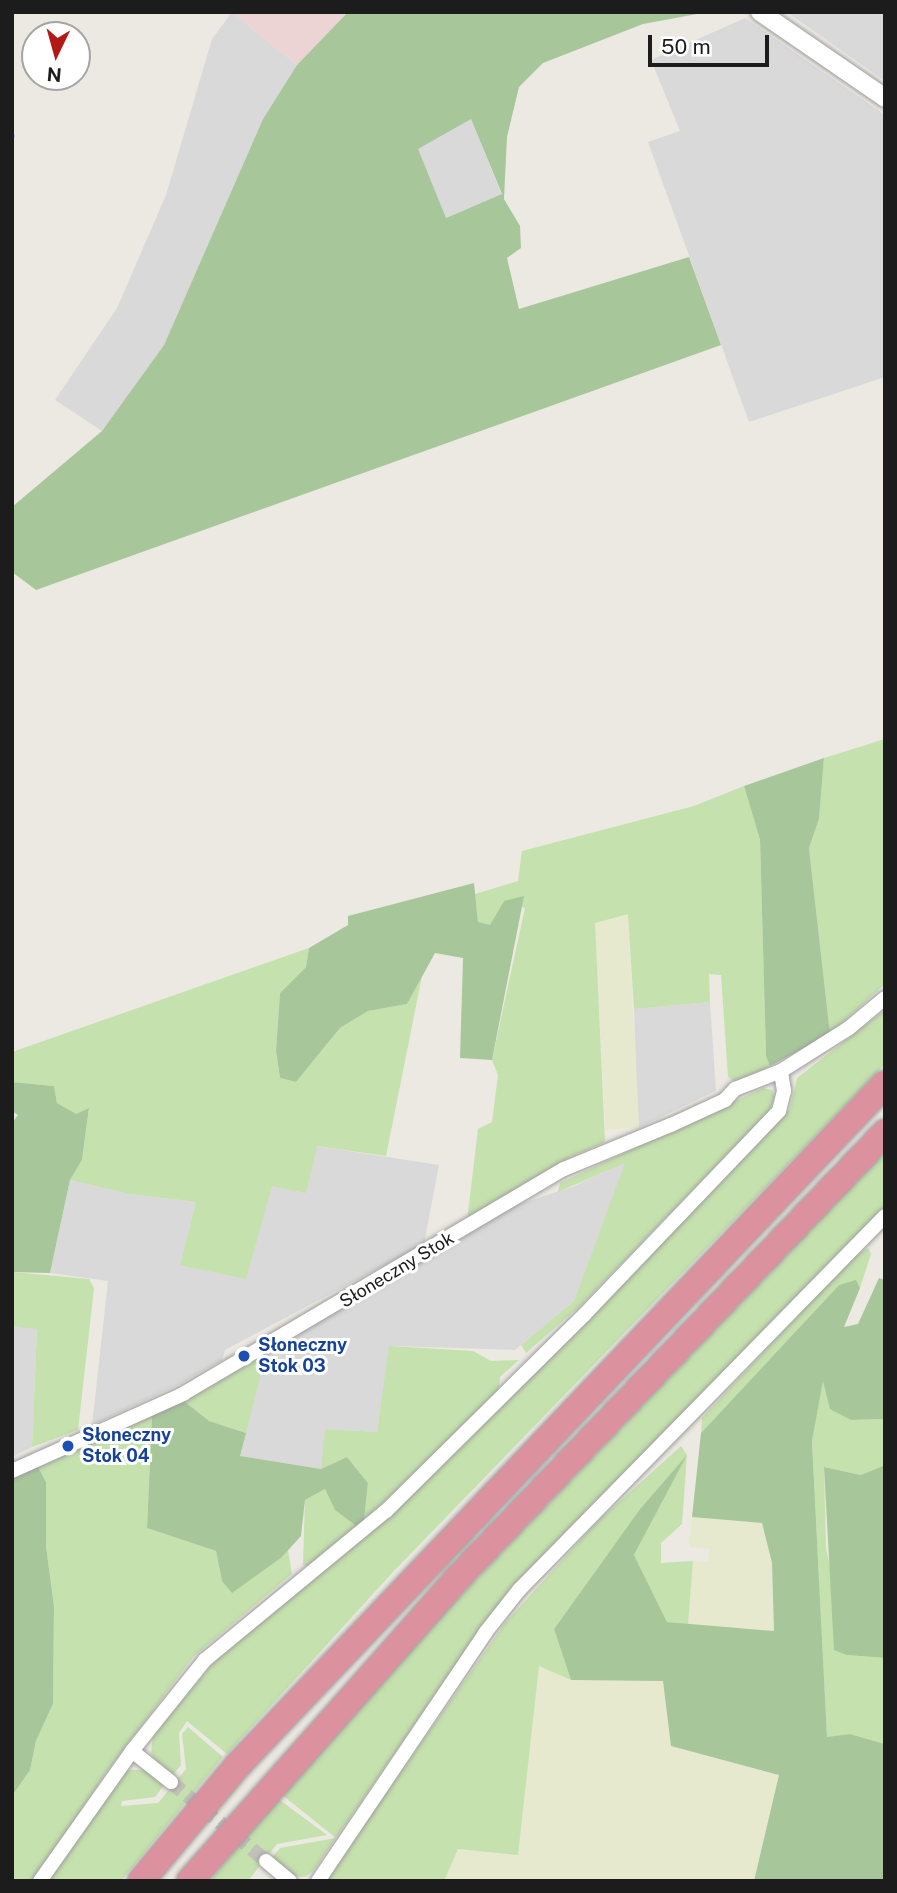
<!DOCTYPE html>
<html>
<head>
<meta charset="utf-8">
<style>
	body { margin:0 }
	#map { position:relative; width:897px; height:1893px; overflow:hidden; background:#ece9e2; font-family:"Public Sans",sans-serif }
	div>[style] { position:absolute }
	.residential>* { inset:0; background:#dad9d9; transform-origin:0 0 }
	.commercial>* { inset:0; background:#ebd4d3 }
	.farmland>* { inset:0; background:#e7e9cf; transform-origin:0 0 }
	.grass>* { inset:0; background:#c5e1ad }
	.forest>* { inset:0; background:#a7c79b }
	.stream>* { height:4.5px; margin:-2.25px; padding:0 2.25px; transform-origin:2.25px; border-radius:2.25px; background:#a7cad5 }
	.minor-tunnel>* { height:14px; margin-top:-7px; transform-origin:0; background:repeating-linear-gradient(90deg,#c2c0ba 0 14px,transparent 0 21px) }
	.roads { filter:drop-shadow(0 0 2px #9d9d9d) drop-shadow(0 0 2px #9d9d9d) }
	.minor>* { height:14px; margin:-7px; padding:0 7px; transform-origin:7px; border-radius:7px; background:#fff }
	.tertiary>* { height:18px; margin:-9px; padding:0 9px; transform-origin:9px; border-radius:9px; background:#fff }
	.motorway>* { height:26px; margin:-13px; padding:0 13px; transform-origin:13px; border-radius:13px; background:#dc919e }
	.dots>* { width:19px; height:19px; translate:-50% -50%; box-sizing:border-box; border:4px solid #fff; border-radius:50% }
	span { translate:-50% -50%; white-space:nowrap; text-align:center; line-height:1.15; -webkit-text-stroke:6px #fff; paint-order:stroke }
	.street-label { font-size:18px; color:#1c1c1c }
	.transit-label { font-size:18px; color:#164399; font-weight:700 }
	.left { translate:0 -50%; text-align:left }
	.frame { position:absolute; inset:0; border:14px solid #1c1c1c; pointer-events:none }
	.north { position:absolute; left:21px; top:21px; width:70px; height:70px; box-sizing:border-box; background:#fff; border:2px solid #a4a4a4; border-radius:50%; rotate:185deg; font-size:19px; font-weight:700; line-height:28px; text-align:center; color:#1c1c1c }
	.north::after { content:''; display:block; margin:auto; width:24px; height:32px; background:#b21915; clip-path:polygon(50% 0,100% 100%,50% 72%,0 100%) }
	.scale { position:absolute; left:648px; top:35px; width:121px; height:32px; box-sizing:border-box; border:4px solid #1c1c1c; border-top:0; padding-left:9px; font-size:21px; line-height:24px; white-space:nowrap; color:#1c1c1c; -webkit-text-stroke:5px #fff; paint-order:stroke }
</style>
</head>
<body>
<div id="map">
	<div class="residential">
		<div style="clip-path:polygon(232px 12px,297px 65px,263px 119px,164px 345px,102px 431px,55px 400px,117px 308px,166px 195px,212px 39px)"></div>
		<div style="clip-path:polygon(787px 12px,885px 12px,885px 81px)"></div>
		<div style="clip-path:polygon(745px 18px,885px 115px,885px 377px,749px 422px,648px 142px,680px 131px,651px 60px)"></div>
		<div style="left:471px;top:119px;width:82px;height:61px;rotate:68deg"></div>
		<div style="clip-path:polygon(710px 1002px,716px 1091px,638px 1128px,634px 1009px)"></div>
		<div style="clip-path:polygon(317px 1146px,439px 1165px,424px 1244px,225px 1350px,222px 1360px,178px 1385px,92px 1425px,108px 1281px,50px 1273px,70px 1180px,130px 1194px,196px 1202px,180px 1265px)"></div>
		<div style="clip-path:polygon(626px 1162px,574px 1301px,515px 1350px,390px 1346px,377px 1432px,326px 1429px,321px 1469px,239px 1456px,266px 1354px,507px 1208px,572px 1187px)"></div>
		<div style="clip-path:polygon(12px 1326px,37px 1328px,32px 1447px,12px 1457px)"></div>
	</div>
	<div class="commercial">
		<div style="clip-path:polygon(232px 12px,348px 12px,297px 65px)"></div>
	</div>
	<div class="farmland">
		<div style="left:628px;top:913px;width:215px;height:34px;rotate:87deg"></div>
		<div style="clip-path:polygon(692px 1517px,762px 1523px,772px 1563px,775px 1632px,688px 1624px,693px 1561px,708px 1562px,709px 1549px,689px 1547px)"></div>
		<div style="clip-path:polygon(539px 1666px,571px 1680px,663px 1680px,672px 1746px,779px 1775px,754px 1881px,444px 1881px,458px 1849px,518px 1854px)"></div>
	</div>
	<div class="grass">
		<div style="clip-path:polygon(885px 739px,885px 984px,830px 1034px,809px 848px,819px 819px,824px 758px)"></div>
		<div style="clip-path:polygon(744px 786px,760px 840px,766px 1056px,770px 1066px,737px 1083px,728px 1077px,721px 975px,709px 974px,710px 1002px,634px 1009px,628px 914px,595px 923px,605px 1142px,567px 1159px,467px 1221px,478px 1129px,492px 1122px,498px 1075px,492px 1060px,525px 908px,504px 901px,490px 926px,478px 922px,475px 894px,518px 881px,522px 851px,694px 806px)"></div>
		<div style="clip-path:polygon(309px 948px,306px 967px,280px 993px,276px 1051px,280px 1078px,296px 1082px,340px 1028px,368px 1011px,407px 1004px,422px 976px,386px 1156px,317px 1146px,306px 1193px,272px 1186px,246px 1279px,180px 1265px,196px 1202px,130px 1194px,70px 1180px,82px 1160px,89px 1109px,76px 1115px,57px 1103px,54px 1086px,12px 1082px,12px 1052px)"></div>
		<div style="clip-path:polygon(885px 1010px,885px 1064px,393px 1572px,227px 1754px,187px 1721px,179px 1733px,181px 1765px,173px 1775px,157px 1762px,151px 1754px,153px 1734px,225px 1650px,383px 1520px,790px 1109px,797px 1078px)"></div>
		<div style="clip-path:polygon(763px 1088px,772px 1090px,775px 1098px,769px 1111px,582px 1304px,526px 1353px,521px 1345px,574px 1301px,625px 1163px,558px 1192px,560px 1183px)"></div>
		<div style="clip-path:polygon(885px 1152px,885px 1209px,482px 1627px,313px 1871px,305px 1877px,294px 1876px,270px 1860px,280px 1848px,336px 1838px,281px 1794px,419px 1639px)"></div>
		<div style="clip-path:polygon(868px 1248px,871px 1254px,860px 1288px,856px 1281px,839px 1285px,701px 1433px,702px 1418px,851px 1259px)"></div>
		<div style="clip-path:polygon(12px 1272px,89px 1279px,94px 1288px,78px 1430px,32px 1447px,37px 1329px,12px 1326px)"></div>
		<div style="clip-path:polygon(389px 1346px,473px 1351px,491px 1361px,519px 1360px,500px 1377px,499px 1390px,364px 1521px,368px 1483px,347px 1457px,321px 1469px,325px 1429px,377px 1432px)"></div>
		<div style="clip-path:polygon(266px 1354px,246px 1433px,209px 1421px,184px 1401px)"></div>
		<div style="clip-path:polygon(823px 1379px,851px 1420px,885px 1419px,885px 1465px,861px 1475px,824px 1467px,826px 1547px,847px 1655px,885px 1658px,885px 1744px,850px 1734px,827px 1738px,812px 1440px)"></div>
		<div style="clip-path:polygon(152px 1416px,147px 1528px,216px 1551px,222px 1581px,282px 1557px,288px 1550px,292px 1574px,193px 1657px,105px 1774px,33px 1881px,12px 1881px,12px 1796px,30px 1770px,36px 1741px,53px 1704px,54px 1606px,46px 1546px,46px 1482px,38px 1467px)"></div>
		<div style="clip-path:polygon(681px 1446px,687px 1455px,682px 1524px,661px 1543px,661px 1563px,693px 1561px,688px 1624px,667px 1622px,634px 1555px,685px 1458px,640px 1509px,554px 1629px,571px 1680px,539px 1666px,518px 1855px,458px 1849px,444px 1881px,325px 1881px,505px 1623px,597px 1522px)"></div>
		<div style="clip-path:polygon(325px 1489px,335px 1510px,356px 1526px,308px 1566px,303px 1565px,305px 1500px)"></div>
		<div style="clip-path:polygon(188px 1727px,223px 1757px,121px 1881px,48px 1881px,125px 1770px,144px 1770px,165px 1784px,155px 1797px,122px 1801px,121px 1806px,158px 1803px,186px 1769px,182px 1734px)"></div>
		<div style="clip-path:polygon(277px 1798px,327px 1835px,277px 1844px,248px 1881px,210px 1881px)"></div>
	</div>
	<div class="forest">
		<div style="clip-path:polygon(evenodd,348px 12px,708px 12px,643px 24px,543px 63px,519px 87px,507px 137px,504px 199px,520px 226px,521px 248px,507px 258px,519px 309px,689px 257px,721px 345px,36px 590px,12px 572px,12px 507px,102px 431px,164px 345px,263px 119px,297px 65px,348px 12px,471px 119px,502px 194px,446px 218px,418px 149px,471px 119px)"></div>
		<div style="clip-path:polygon(824px 758px,819px 819px,809px 848px,830px 1034px,770px 1066px,766px 1056px,760px 840px,744px 786px)"></div>
		<div style="clip-path:polygon(474px 883px,478px 922px,490px 925px,504px 901px,524px 896px,492px 1060px,460px 1058px,463px 958px,435px 953px,407px 1004px,368px 1011px,340px 1028px,296px 1082px,280px 1078px,276px 1051px,280px 993px,306px 967px,309px 948px,348px 925px,348px 916px)"></div>
		<div style="clip-path:polygon(12px 1082px,54px 1086px,57px 1103px,76px 1114px,89px 1108px,82px 1160px,70px 1180px,50px 1273px,12px 1272px,12px 1123px,18px 1115px,12px 1111px)"></div>
		<div style="clip-path:polygon(879px 1278px,885px 1280px,885px 1419px,851px 1420px,830px 1409px,823px 1381px,812px 1441px,827px 1737px,850px 1734px,885px 1744px,885px 1881px,754px 1881px,779px 1775px,671px 1746px,663px 1681px,571px 1680px,554px 1629px,640px 1509px,687px 1455px,634px 1555px,667px 1622px,774px 1631px,772px 1563px,762px 1523px,692px 1517px,701px 1433px,839px 1285px,856px 1280px,860px 1288px,844px 1327px,858px 1324px)"></div>
		<div style="clip-path:polygon(184px 1401px,209px 1421px,246px 1433px,240px 1456px,321px 1469px,347px 1457px,368px 1483px,364px 1521px,356px 1526px,335px 1510px,325px 1489px,305px 1500px,301px 1536px,282px 1557px,232px 1593px,222px 1581px,216px 1551px,147px 1528px,152px 1416px)"></div>
		<div style="clip-path:polygon(885px 1465px,885px 1658px,847px 1655px,834px 1650px,824px 1467px,861px 1475px)"></div>
		<div style="clip-path:polygon(38px 1467px,46px 1482px,46px 1546px,54px 1606px,53px 1704px,36px 1741px,30px 1770px,12px 1796px,12px 1477px)"></div>
	</div>
	<div class="stream">
		<div style="left:12px;top:136px;width:1px"></div>
	</div>
	<div class="minor-tunnel">
		<div style="left:171px;top:1782px;width:124px;rotate:39.7deg"></div>
	</div>
	<div class="roads">
		<div class="minor">
			<div style="left:12px;top:1471px;width:188px;rotate:-24.2deg"></div>
			<div style="left:183px;top:1394px;width:442px;rotate:-30.6deg"></div>
			<div style="left:564px;top:1169px;width:116px;rotate:-22.4deg"></div>
			<div style="left:671px;top:1125px;width:60px;rotate:-24.8deg"></div>
			<div style="left:725px;top:1100px;width:15px;rotate:-48deg"></div>
			<div style="left:735px;top:1089px;width:49px;rotate:-21.4deg"></div>
			<div style="left:781px;top:1071px;width:80px;rotate:-32.3deg"></div>
			<div style="left:849px;top:1028px;width:47px;rotate:-39.8deg"></div>
			<div style="left:132px;top:1751px;width:117px;rotate:-51.3deg"></div>
			<div style="left:205px;top:1660px;width:234px;rotate:-39.5deg"></div>
			<div style="left:386px;top:1511px;width:279px;rotate:-44.7deg"></div>
			<div style="left:584px;top:1315px;width:282px;rotate:-46.3deg"></div>
			<div style="left:779px;top:1111px;width:21px;rotate:-76deg"></div>
			<div style="left:784px;top:1091px;width:20px;rotate:-99deg"></div>
			<div style="left:266px;top:1861px;width:31px;rotate:40deg"></div>
			<div style="left:40px;top:1881px;width:159px;rotate:-54.7deg"></div>
			<div style="left:132px;top:1751px;width:50px;rotate:38.5deg"></div>
			<div style="left:318px;top:1881px;width:299px;rotate:-56deg"></div>
			<div style="left:485px;top:1633px;width:55px;rotate:-51.7deg"></div>
			<div style="left:519px;top:1590px;width:523px;rotate:-45.62deg"></div>
		</div>
		<div class="tertiary">
			<div style="left:760px;top:12px;width:152px;rotate:34.5deg"></div>
		</div>
		<div class="motorway">
			<div style="left:141px;top:1881px;width:151px;rotate:-50.1deg"></div>
			<div style="left:238px;top:1765px;width:939px;rotate:-46.47deg"></div>
			<div style="left:190px;top:1881px;width:402px;rotate:-48.5deg"></div>
			<div style="left:456px;top:1580px;width:620px;rotate:-46.18deg"></div>
		</div>
	</div>
	<div class="dots">
		<div style="left:244px;top:1356px;background:#1a4fb4"></div>
		<div style="left:68px;top:1446px;background:#1a4fb4"></div>
	</div>
	<div class="street-label">
		<span style="left:397px;top:1270px;rotate:-31deg">Słoneczny Stok</span>
	</div>
	<div class="transit-label">
		<span class="left" style="left:258px;top:1356px">Słoneczny<br>Stok 03</span>
		<span class="left" style="left:82px;top:1446px">Słoneczny<br>Stok 04</span>
	</div>
	<div class="frame"></div>
	<div class="north">N</div>
	<div class="scale">50 m</div>
</div>
</body>
</html>
